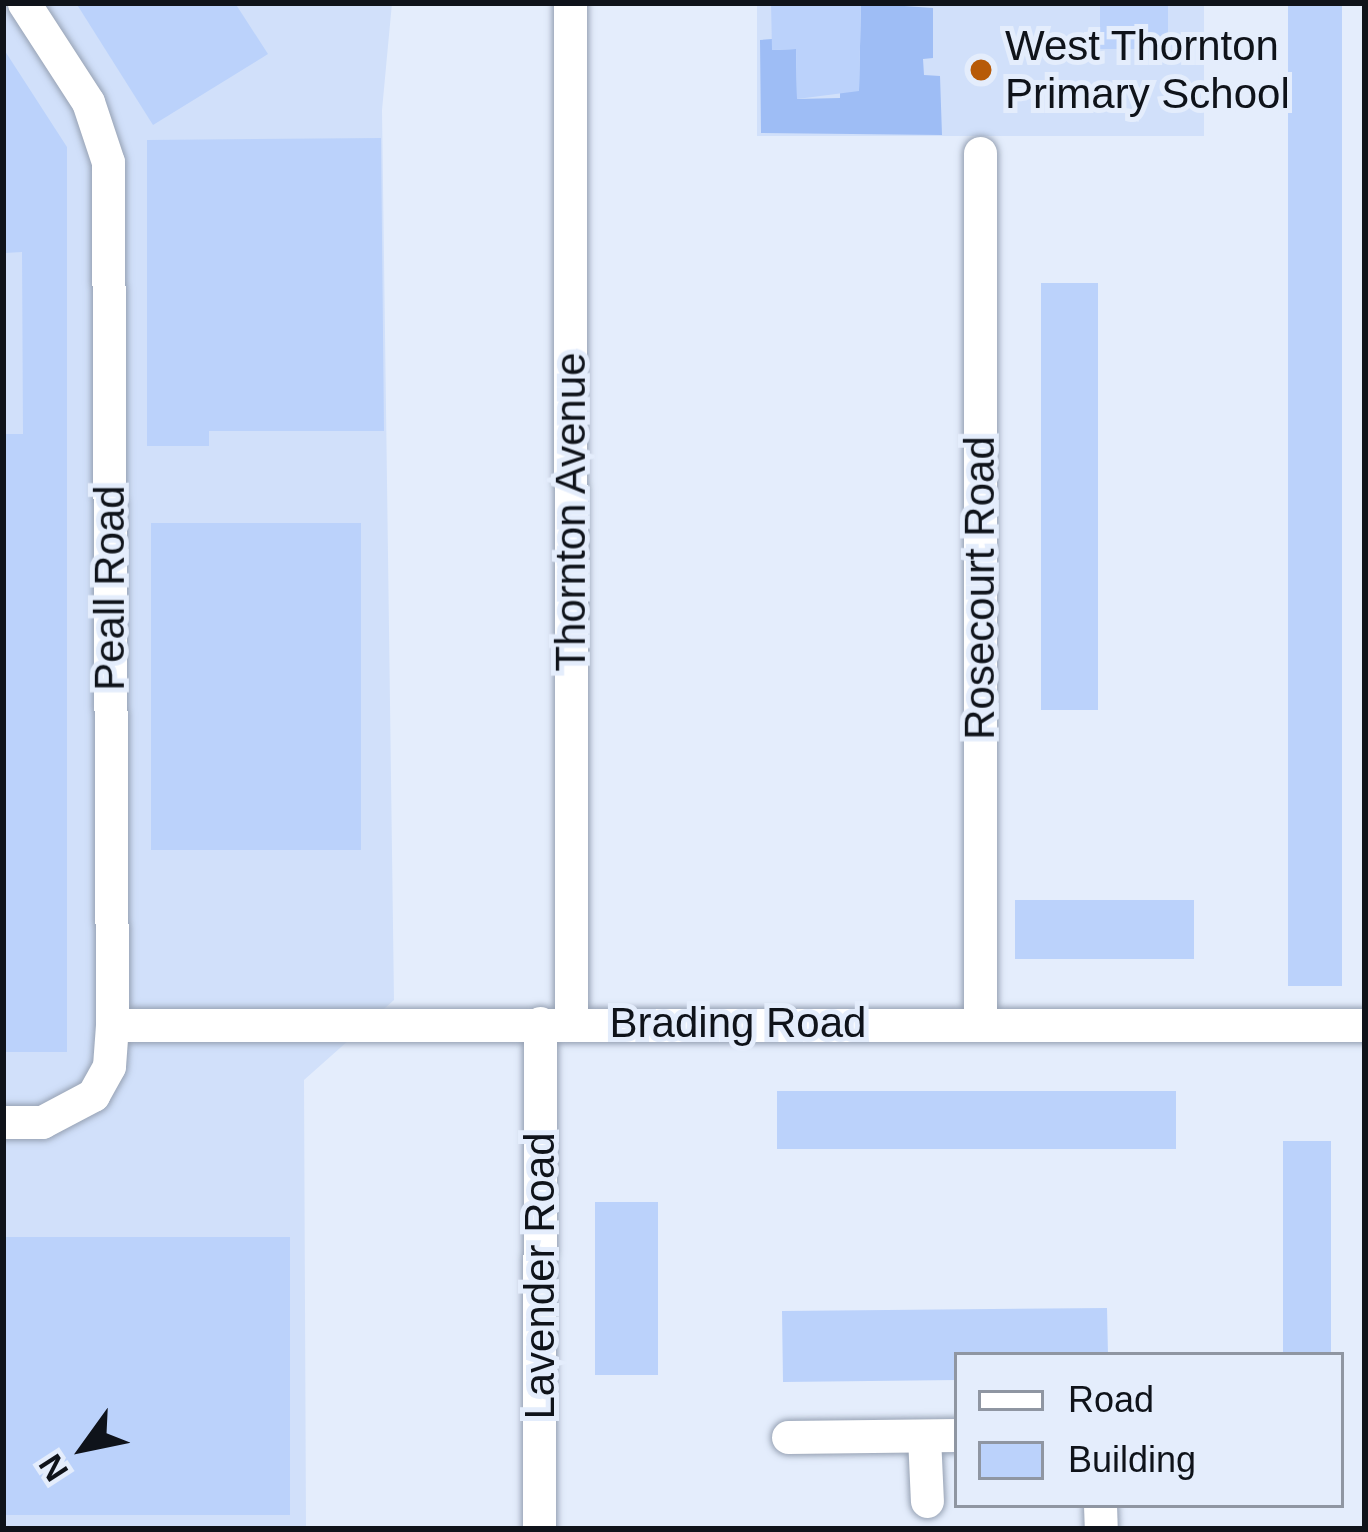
<!DOCTYPE html>
<html>
<head>
<meta charset="utf-8">
<style>
	body { margin:0 }
	#map { position:relative; width:1368px; height:1532px; overflow:hidden; background:#e4edfc; font-family:Helvetica,sans-serif }
	div>[style] { position:absolute }
	.built>* { inset:0; background:#d1e0fa; transform-origin:0 0 }
	.green>* { inset:0; background:#9ebdf5 }
	.building>* { inset:0; background:#bbd2fb; transform-origin:0 0 }
	.roads { filter:drop-shadow(0 0 3px #96a1b3) drop-shadow(0 0 3px #96a1b3) }
	.street>* { height:33px; margin:-16.5px; padding:0 16.5px; transform-origin:16.5px; border-radius:16.5px; background:#fff }
	.dots>* { width:33px; height:33px; translate:-50% -50%; box-sizing:border-box; border:6px solid #e4edfc; border-radius:50% }
	span { translate:-50% -50%; white-space:nowrap; text-align:center; line-height:1.15; -webkit-text-stroke:10px #e4edfc; paint-order:stroke }
	.poi-label { font-size:42px; color:#0f131a }
	.left { translate:0 -50%; text-align:left }
	.street-label { font-size:42px; color:#0f131a }
	.frame { position:absolute; inset:0; border:6px solid #0f131a; pointer-events:none }
	.legend { position:absolute; left:954px; top:1352px; width:390px; height:156px; box-sizing:border-box; background:#e4edfc; border:3px solid #8f96a2; margin:0; padding:15px 21px; list-style:none; font-size:36px; color:#0f131a }
	.legend li { display:flex; align-items:center; gap:24px; height:60px }
	.legend b { width:60px; border:3px solid #8f96a2 }
	.north { position:absolute; left:24px; top:1388px; width:120px; height:120px; -webkit-text-stroke:9px #e4edfc; paint-order:stroke; rotate:237deg; font-size:33px; font-weight:700; line-height:48px; text-align:center; color:#0f131a }
	.north::after { content:''; display:block; margin:auto; width:42px; height:54px; background:#0f131a; clip-path:polygon(50% 0,100% 100%,50% 72%,0 100%) }
</style>
</head>
<body>
<div id="map">
	<div class="built">
		<div style="clip-path:polygon(392px 3px,382px 110px,394px 1000px,304px 1080px,306px 1529px,3px 1529px,3px 4px)"></div>
		<div style="left:757px;top:3px;width:447px;height:133px"></div>
	</div>
	<div class="green">
		<div style="clip-path:polygon(861px 3px,933px 8px,933px 58px,923px 59px,924px 75px,940px 76px,942px 135px,761px 133px,760px 40px,772px 39px,772px 50px,796px 49px,797px 99px,840px 98px,840px 91px,859px 90px)"></div>
	</div>
	<div class="building">
		<div style="clip-path:polygon(76px 3px,235px 3px,268px 54px,153px 125px)"></div>
		<div style="clip-path:polygon(771px 3px,861px 3px,859px 91px,797px 99px,796px 49px,772px 50px)"></div>
		<div style="left:1100px;top:3px;width:68px;height:46px"></div>
		<div style="left:1288px;top:3px;width:54px;height:983px"></div>
		<div style="clip-path:polygon(3px 48px,67px 147px,67px 1052px,3px 1052px,3px 434px,23px 434px,22px 252px,5px 253px)"></div>
		<div style="clip-path:polygon(381px 138px,384px 431px,209px 431px,209px 446px,147px 446px,147px 140px)"></div>
		<div style="left:1041px;top:283px;width:57px;height:427px"></div>
		<div style="left:151px;top:523px;width:210px;height:327px"></div>
		<div style="left:1015px;top:900px;width:179px;height:59px"></div>
		<div style="left:777px;top:1091px;width:399px;height:58px"></div>
		<div style="left:1283px;top:1141px;width:48px;height:214px"></div>
		<div style="left:595px;top:1202px;width:63px;height:173px"></div>
		<div style="left:3px;top:1237px;width:287px;height:278px"></div>
		<div style="clip-path:polygon(1107px 1308px,1108px 1355px,957px 1355px,957px 1380px,783px 1382px,782px 1311px)"></div>
	</div>
	<div class="roads">
		<div class="street">
			<div style="left:570px;top:3px;width:1019px;rotate:89.94deg"></div>
			<div style="left:980px;top:1024px;width:871px;rotate:-90deg"></div>
			<div style="left:112px;top:1025px;width:1253px"></div>
			<div style="left:3px;top:1122px;width:39px"></div>
			<div style="left:42px;top:1122px;width:58px;rotate:-27.9deg"></div>
			<div style="left:93px;top:1095px;width:33px;rotate:-61deg"></div>
			<div style="left:109px;top:1066px;width:41px;rotate:-85.8deg"></div>
			<div style="left:112px;top:1025px;width:863px;rotate:-90.27deg"></div>
			<div style="left:108px;top:162px;width:63px;rotate:-108.4deg"></div>
			<div style="left:88px;top:102px;width:118px;rotate:-122.9deg"></div>
			<div style="left:924px;top:1436px;width:65px;rotate:87.4deg"></div>
			<div style="left:788px;top:1437px;width:169px;rotate:-0.7deg"></div>
			<div style="left:1100px;top:1505px;width:24px;rotate:88deg"></div>
			<div style="left:539px;top:1529px;width:506px;rotate:-89.89deg"></div>
		</div>
	</div>
	<div class="dots">
		<div style="left:981px;top:70px;background:#b75a08"></div>
	</div>
	<div class="poi-label">
		<span class="left" style="left:1005px;top:70px">West Thornton<br>Primary School</span>
	</div>
	<div class="street-label">
		<span style="left:571px;top:512px;rotate:-90deg">Thornton Avenue</span>
		<span style="left:110px;top:588px;rotate:-90deg">Peall Road</span>
		<span style="left:980px;top:588px;rotate:-90deg">Rosecourt Road</span>
		<span style="left:738px;top:1023px">Brading Road</span>
		<span style="left:540px;top:1276px;rotate:-90deg">Lavender Road</span>
	</div>
	<div class="frame"></div>
	<ul class="legend">
	<li><b style="height:15px;background:#fff"></b>Road</li>
	<li><b style="height:33px;background:#bbd2fb"></b>Building</li>
	</ul>
	<div class="north">N</div>
</div>
</body>
</html>
